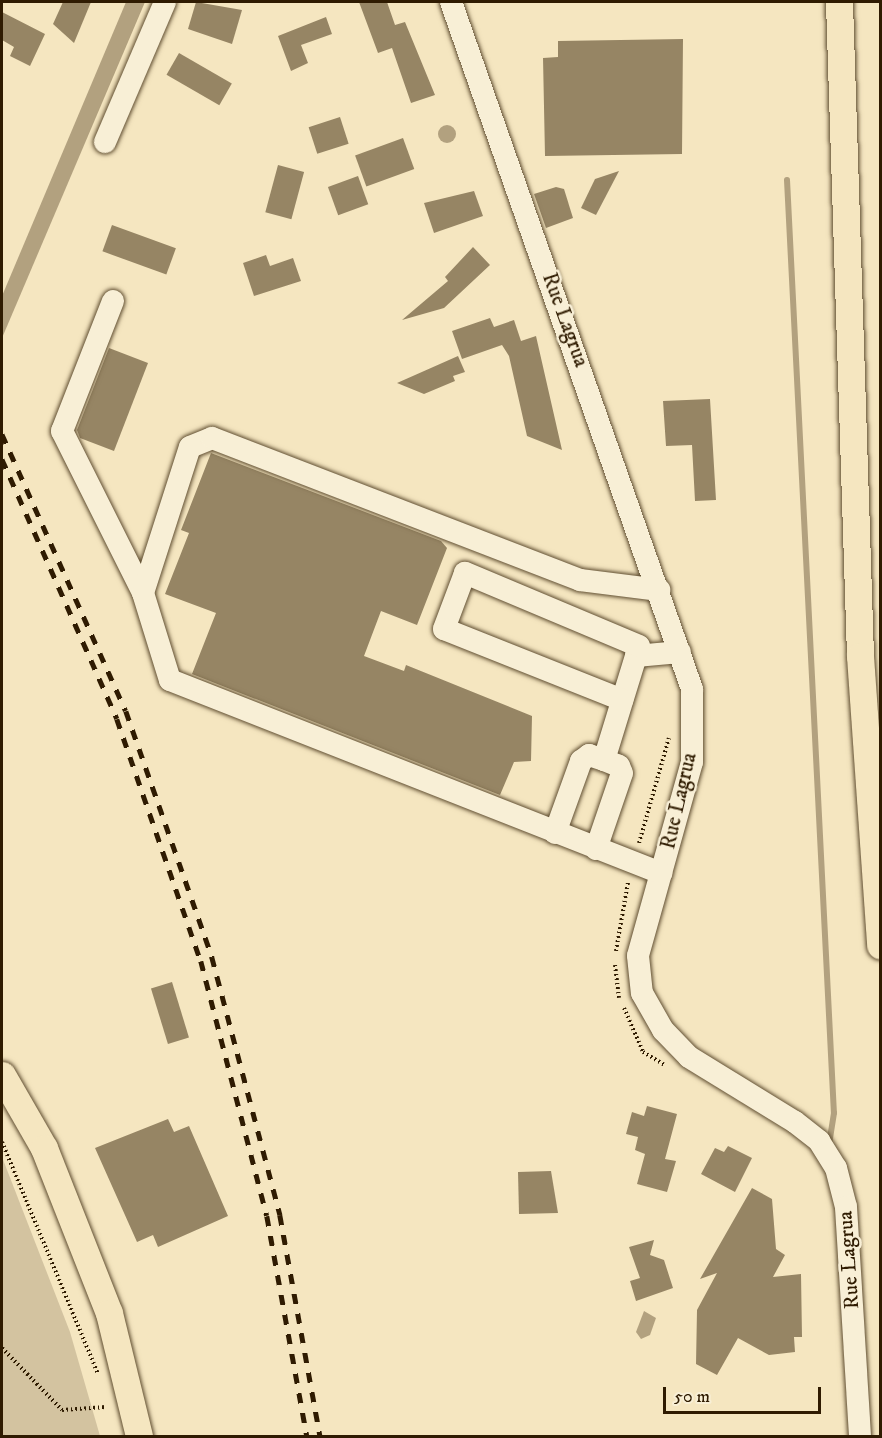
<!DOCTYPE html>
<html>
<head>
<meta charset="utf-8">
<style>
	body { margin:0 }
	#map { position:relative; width:882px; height:1438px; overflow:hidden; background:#f5e6c0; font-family:"IM FELL DW Pica",serif }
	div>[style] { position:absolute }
	.green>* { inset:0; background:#d3c3a0 }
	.water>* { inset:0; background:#b2a17f }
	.round { border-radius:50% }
	.stream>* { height:6px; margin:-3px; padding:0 3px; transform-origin:3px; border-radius:3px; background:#b2a17f }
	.building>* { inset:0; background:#968564; transform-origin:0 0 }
	.path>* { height:4px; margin-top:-2px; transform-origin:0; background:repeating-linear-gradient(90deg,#2f1b01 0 1.5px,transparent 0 4.5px) }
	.roads { filter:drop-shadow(0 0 2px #604e31) drop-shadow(0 0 2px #604e31) }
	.minor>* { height:22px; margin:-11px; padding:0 11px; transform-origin:11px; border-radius:11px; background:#f8efd6 }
	.major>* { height:27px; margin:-13.5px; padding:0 13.5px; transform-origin:13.5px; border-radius:13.5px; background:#f5e6c0 }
	.rail>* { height:4.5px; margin-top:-2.25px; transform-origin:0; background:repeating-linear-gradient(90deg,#2f1b01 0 10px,transparent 0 20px) }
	span { translate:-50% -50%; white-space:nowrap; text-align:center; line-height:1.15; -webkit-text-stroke:5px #f8efd6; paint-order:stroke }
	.street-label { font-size:21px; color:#2f1b01 }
	.frame { position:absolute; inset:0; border:3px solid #2f1b01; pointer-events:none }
	.scale { position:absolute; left:663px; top:1387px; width:158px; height:27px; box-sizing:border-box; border:3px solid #2f1b01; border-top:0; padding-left:8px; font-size:18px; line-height:21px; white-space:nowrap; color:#2f1b01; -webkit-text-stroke:4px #f8efd6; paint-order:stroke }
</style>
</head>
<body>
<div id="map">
	<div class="green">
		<div style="clip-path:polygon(2px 1157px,70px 1332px,100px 1436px,2px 1436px)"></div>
	</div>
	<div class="water">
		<div style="clip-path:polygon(126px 2px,145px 2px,2px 338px,2px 296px)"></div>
		<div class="round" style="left:438px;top:125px;width:18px;height:18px"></div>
		<div style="clip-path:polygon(644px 1311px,656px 1318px,650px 1335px,641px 1339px,636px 1332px)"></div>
	</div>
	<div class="stream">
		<div style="left:787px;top:180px;width:934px;rotate:87.12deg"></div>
		<div style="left:834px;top:1113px;width:32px;rotate:99deg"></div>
	</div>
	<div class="building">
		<div style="clip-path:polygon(63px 2px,91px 2px,74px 43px,53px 24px)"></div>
		<div style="clip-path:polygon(196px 2px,242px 10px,232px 44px,188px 29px)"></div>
		<div style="clip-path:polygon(359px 2px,387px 2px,395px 25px,405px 22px,435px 95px,411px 103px,392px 48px,378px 53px)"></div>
		<div style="clip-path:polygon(2px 12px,45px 34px,30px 66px,10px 56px,14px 47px,2px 40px)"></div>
		<div style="clip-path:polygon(326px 17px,332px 34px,301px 45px,308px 63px,291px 71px,278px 36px)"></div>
		<div style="clip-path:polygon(683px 39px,682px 154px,545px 156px,543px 58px,558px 57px,558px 41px)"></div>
		<div style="left:179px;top:53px;width:61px;height:25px;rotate:30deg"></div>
		<div style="left:340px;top:117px;width:28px;height:33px;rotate:72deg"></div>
		<div style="left:403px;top:138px;width:33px;height:51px;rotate:70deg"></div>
		<div style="left:278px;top:165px;width:27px;height:49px;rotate:15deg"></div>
		<div style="clip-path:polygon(619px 171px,596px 215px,581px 208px,595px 179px)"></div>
		<div style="left:358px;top:176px;width:30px;height:32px;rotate:70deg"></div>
		<div style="clip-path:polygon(556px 187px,564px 189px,573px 218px,546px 228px,534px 194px)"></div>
		<div style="clip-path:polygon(474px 191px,483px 216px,434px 233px,424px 203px)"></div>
		<div style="left:112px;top:225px;width:68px;height:28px;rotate:20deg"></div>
		<div style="clip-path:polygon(473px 247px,490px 265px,444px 308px,402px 320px,448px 281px,445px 277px)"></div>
		<div style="clip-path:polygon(266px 255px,270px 266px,293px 258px,301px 281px,254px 296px,243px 263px)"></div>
		<div style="clip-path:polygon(490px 318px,494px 327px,514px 320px,521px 341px,536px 336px,562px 450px,527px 436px,509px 356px,502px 345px,462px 359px,452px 331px)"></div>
		<div style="clip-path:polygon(109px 348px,148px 363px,114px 451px,80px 438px,77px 430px)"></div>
		<div style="clip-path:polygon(458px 356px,465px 372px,453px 376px,455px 381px,424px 394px,397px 383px)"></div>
		<div style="clip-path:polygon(710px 399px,716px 500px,695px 501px,692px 445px,666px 446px,663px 401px)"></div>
		<div style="clip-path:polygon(211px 453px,441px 541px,447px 548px,417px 625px,381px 611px,364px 656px,404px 671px,406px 665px,532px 716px,531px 761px,514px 762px,500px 795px,192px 674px,216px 613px,165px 594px,189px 533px,181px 530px)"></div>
		<div style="left:172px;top:982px;width:58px;height:22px;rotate:73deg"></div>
		<div style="clip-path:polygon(647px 1106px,677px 1114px,665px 1159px,676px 1161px,667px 1192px,637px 1184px,645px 1154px,635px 1150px,638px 1137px,626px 1134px,632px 1112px,644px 1116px)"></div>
		<div style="clip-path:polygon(168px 1119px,174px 1132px,189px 1126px,228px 1216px,158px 1247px,153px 1235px,137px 1242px,95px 1148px)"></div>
		<div style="clip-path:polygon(728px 1146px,752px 1158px,735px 1192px,701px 1174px,715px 1148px,724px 1152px)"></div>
		<div style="clip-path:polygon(551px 1171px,558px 1213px,519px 1214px,518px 1172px)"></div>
		<div style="clip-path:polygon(752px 1188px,772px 1199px,776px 1249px,785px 1255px,773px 1277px,801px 1274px,802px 1337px,794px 1337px,795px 1352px,769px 1355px,738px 1338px,717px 1375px,696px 1364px,697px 1310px,717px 1273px,700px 1279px)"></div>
		<div style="clip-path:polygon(654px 1240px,650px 1255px,664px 1260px,673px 1288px,636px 1301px,630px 1281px,640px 1278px,629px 1247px)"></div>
	</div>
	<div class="path">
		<div style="left:639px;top:843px;width:109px;rotate:-74.1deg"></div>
		<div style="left:616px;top:951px;width:70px;rotate:-80.1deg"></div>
		<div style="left:615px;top:965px;width:33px;rotate:83deg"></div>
		<div style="left:624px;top:1008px;width:48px;rotate:66.6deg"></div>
		<div style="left:643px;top:1052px;width:26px;rotate:31deg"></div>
		<div style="left:2px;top:1142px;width:251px;rotate:67.5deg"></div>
		<div style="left:2px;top:1348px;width:86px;rotate:45.9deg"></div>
		<div style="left:62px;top:1410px;width:44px;rotate:-3.9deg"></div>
	</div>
	<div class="roads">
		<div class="minor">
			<div style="left:451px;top:2px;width:728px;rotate:70.67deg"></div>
			<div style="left:692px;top:689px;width:73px;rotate:90deg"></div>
			<div style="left:692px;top:762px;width:201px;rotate:105.6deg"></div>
			<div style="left:638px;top:956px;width:37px;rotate:84deg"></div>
			<div style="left:642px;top:993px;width:43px;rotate:60.4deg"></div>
			<div style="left:663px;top:1030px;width:37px;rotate:46deg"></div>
			<div style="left:689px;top:1057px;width:124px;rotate:31.5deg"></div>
			<div style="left:795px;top:1122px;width:31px;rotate:38deg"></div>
			<div style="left:819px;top:1141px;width:32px;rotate:58deg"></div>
			<div style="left:836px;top:1168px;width:40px;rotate:75.6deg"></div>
			<div style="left:846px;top:1207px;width:229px;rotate:86.5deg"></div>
			<div style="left:105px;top:142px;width:152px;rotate:-66.8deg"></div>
			<div style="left:113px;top:301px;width:140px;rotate:111.4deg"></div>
			<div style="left:62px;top:431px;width:181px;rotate:63.4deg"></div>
			<div style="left:143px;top:593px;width:91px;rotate:72.8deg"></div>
			<div style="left:170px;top:680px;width:528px;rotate:21.46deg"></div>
			<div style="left:143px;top:593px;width:153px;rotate:-72.2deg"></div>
			<div style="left:190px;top:447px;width:24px;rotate:-22deg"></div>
			<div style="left:212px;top:438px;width:394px;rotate:21.1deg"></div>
			<div style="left:580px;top:580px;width:80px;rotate:7.2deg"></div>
			<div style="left:636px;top:656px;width:44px;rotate:-5.2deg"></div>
			<div style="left:555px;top:833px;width:77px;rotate:-70.1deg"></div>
			<div style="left:581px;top:761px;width:10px;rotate:-37deg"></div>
			<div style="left:589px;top:755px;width:16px;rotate:18deg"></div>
			<div style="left:596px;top:849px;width:80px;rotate:-71.1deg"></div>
			<div style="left:622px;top:773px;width:8px;rotate:-113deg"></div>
			<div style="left:619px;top:766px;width:16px;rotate:-158deg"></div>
			<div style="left:604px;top:760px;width:119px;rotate:-72.9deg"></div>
			<div style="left:639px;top:646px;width:189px;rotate:-157.2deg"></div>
			<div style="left:465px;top:573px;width:60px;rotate:110.6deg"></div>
			<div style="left:444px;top:629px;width:192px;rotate:21.7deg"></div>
		</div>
		<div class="major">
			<div style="left:839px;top:2px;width:654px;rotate:88.16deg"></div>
			<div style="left:860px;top:656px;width:290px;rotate:86deg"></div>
			<div style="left:2px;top:1075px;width:84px;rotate:60.1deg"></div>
			<div style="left:44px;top:1148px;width:177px;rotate:68.5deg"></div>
			<div style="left:109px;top:1313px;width:127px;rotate:76.3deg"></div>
		</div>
	</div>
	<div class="rail">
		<div style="left:2px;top:434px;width:303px;rotate:65.9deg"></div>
		<div style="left:126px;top:711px;width:261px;rotate:70.7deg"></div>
		<div style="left:212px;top:957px;width:267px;rotate:75.2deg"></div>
		<div style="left:280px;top:1215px;width:225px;rotate:79.7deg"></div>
		<div style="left:2px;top:459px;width:284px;rotate:66.1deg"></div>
		<div style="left:117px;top:719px;width:256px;rotate:70.9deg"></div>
		<div style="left:201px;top:961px;width:263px;rotate:75.5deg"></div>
		<div style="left:267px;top:1216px;width:224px;rotate:79.7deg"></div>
	</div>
	<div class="street-label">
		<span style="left:565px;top:320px;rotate:70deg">Rue Lagrua</span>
		<span style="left:679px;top:801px;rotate:-77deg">Rue Lagrua</span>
		<span style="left:849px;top:1260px;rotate:-94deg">Rue Lagrua</span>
	</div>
	<div class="frame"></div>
	<div class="scale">50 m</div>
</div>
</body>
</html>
